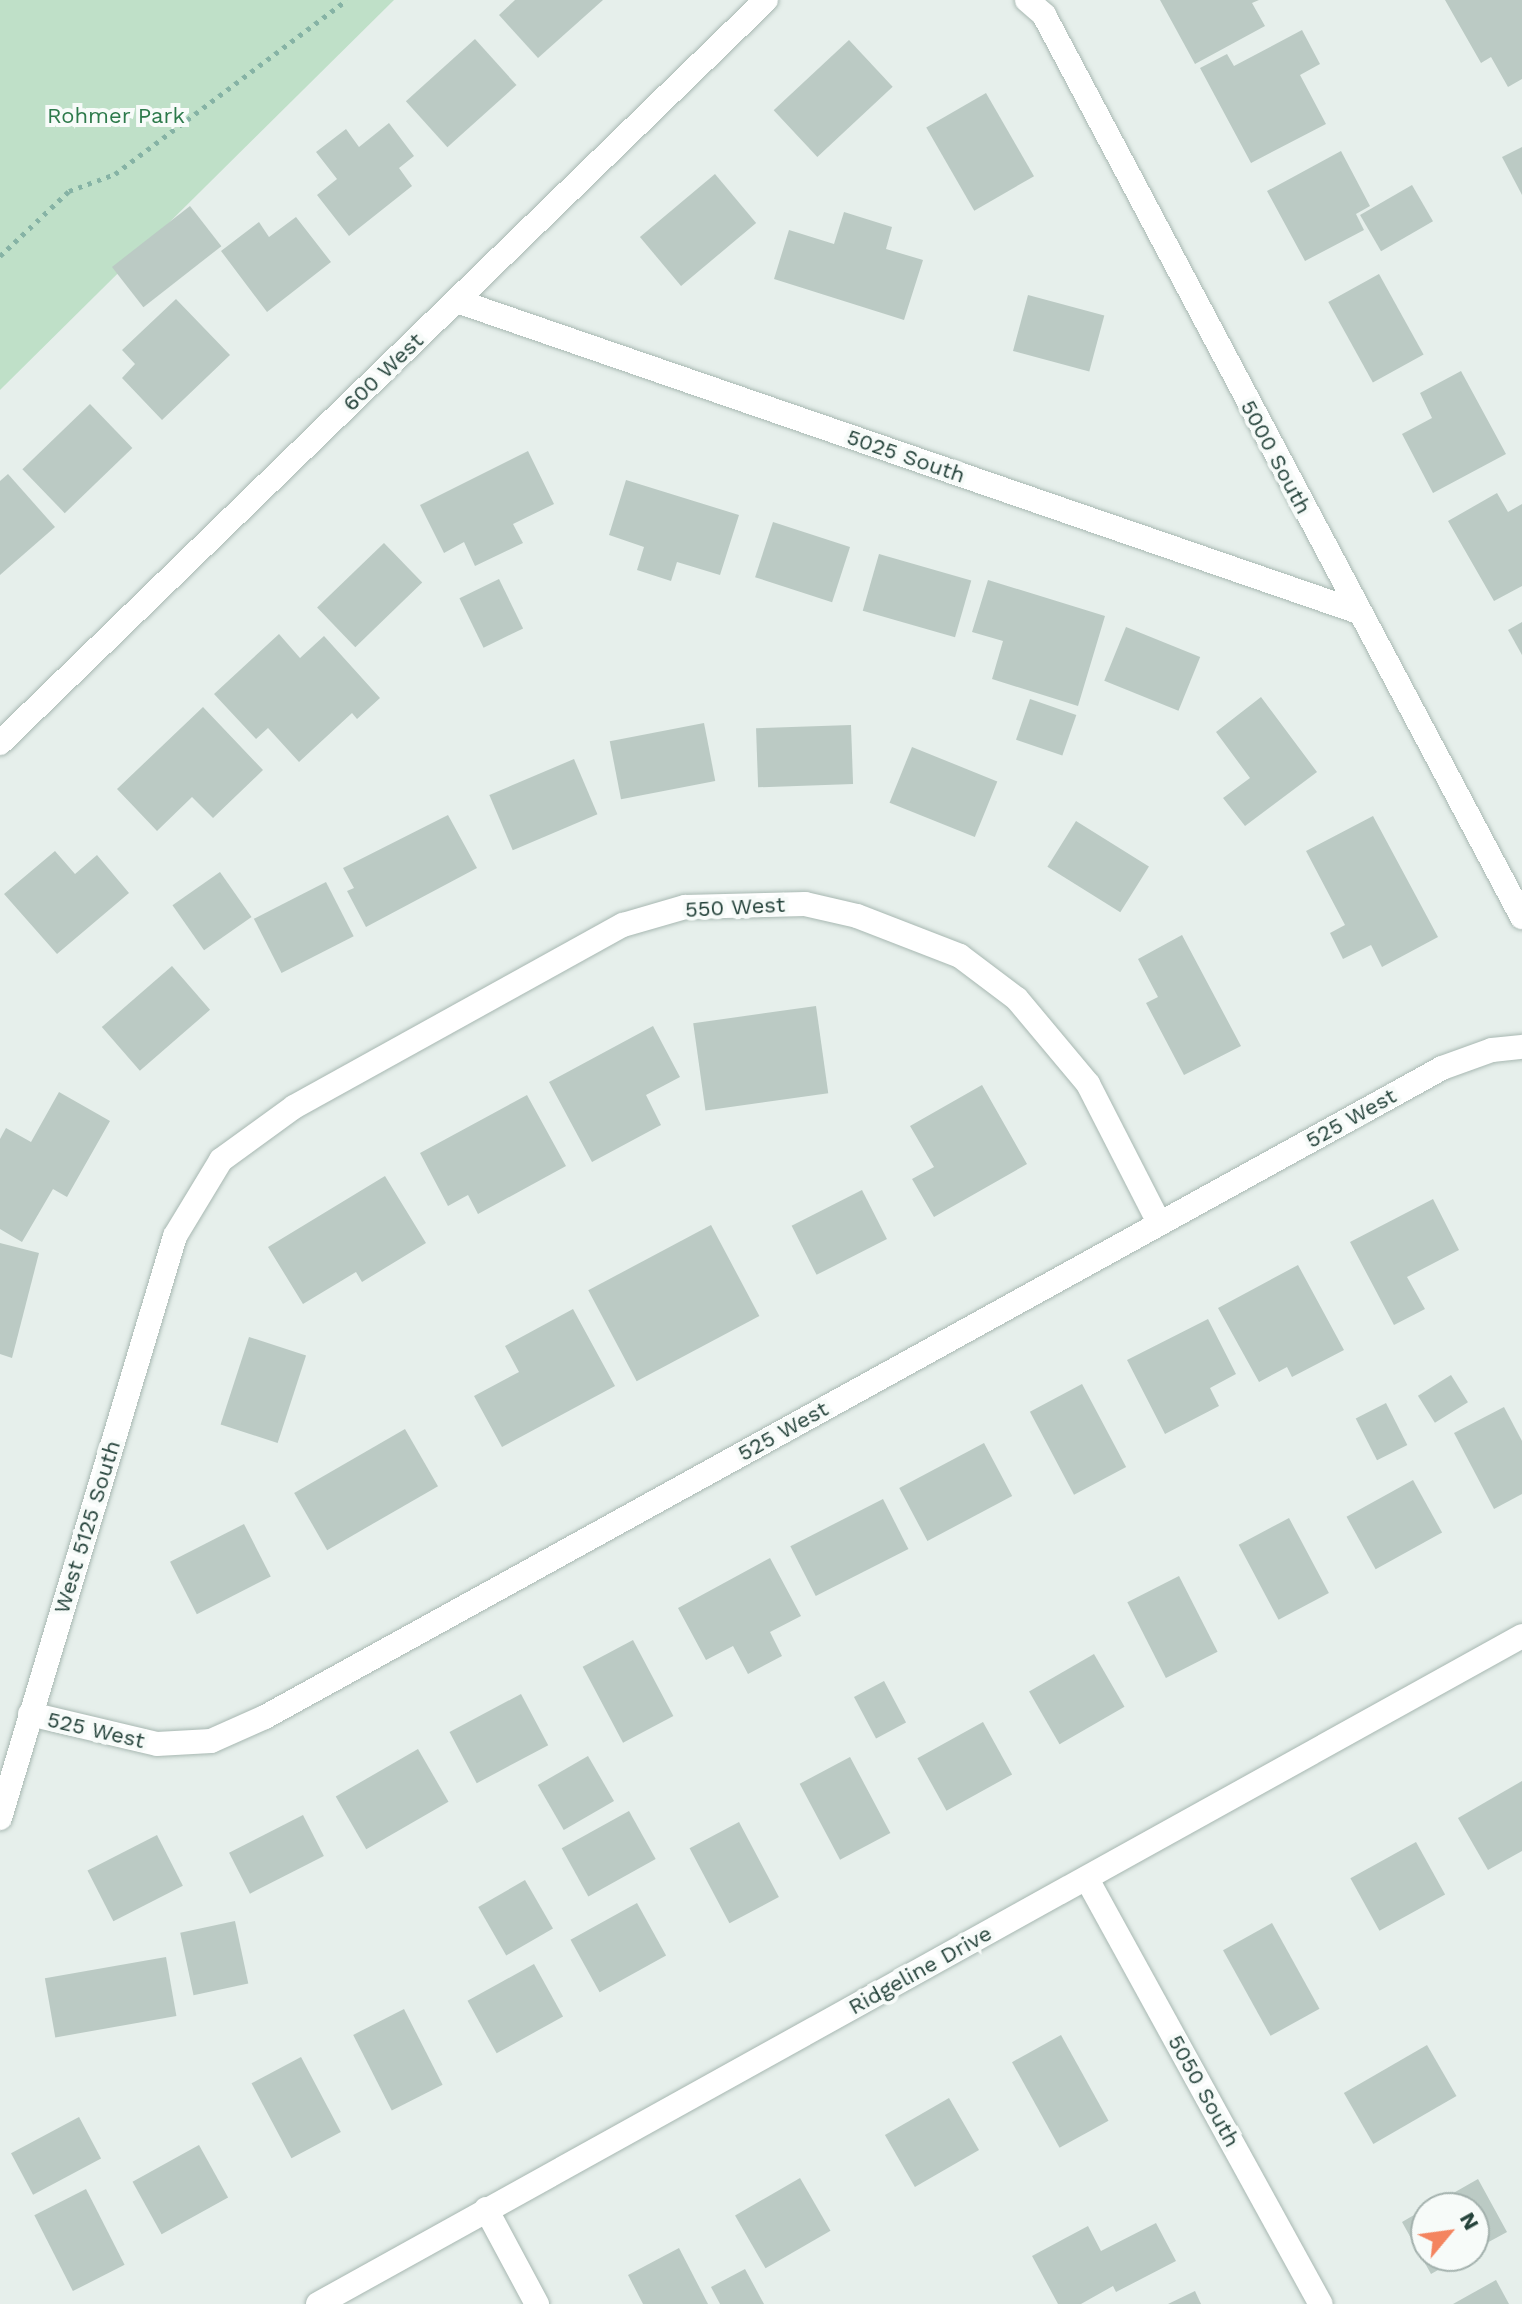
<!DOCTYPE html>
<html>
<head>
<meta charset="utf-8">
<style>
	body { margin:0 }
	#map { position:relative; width:1522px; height:2304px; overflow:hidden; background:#e6efeb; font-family:"Work Sans",sans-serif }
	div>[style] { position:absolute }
	.green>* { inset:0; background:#bfe0c8 }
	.building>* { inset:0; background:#bbcac4; transform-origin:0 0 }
	.path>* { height:5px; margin-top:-2.5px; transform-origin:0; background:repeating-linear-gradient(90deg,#86b3a5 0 4px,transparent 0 10px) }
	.roads { filter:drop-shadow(0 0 2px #a8b8b2) drop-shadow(0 0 2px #a8b8b2) }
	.street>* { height:24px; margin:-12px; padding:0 12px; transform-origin:12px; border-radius:12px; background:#fff }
	.secondary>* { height:24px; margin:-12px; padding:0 12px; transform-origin:12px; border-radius:12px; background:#fff }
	span { translate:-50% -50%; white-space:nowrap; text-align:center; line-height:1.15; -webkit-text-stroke:8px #f7fbf9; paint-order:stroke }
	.park-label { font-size:22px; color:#2d7a4b }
	.street-label { font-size:22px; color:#24423a }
	.north { position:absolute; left:1410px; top:2192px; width:80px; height:80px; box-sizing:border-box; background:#f7fbf9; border:2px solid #a3b1ad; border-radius:50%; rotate:61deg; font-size:22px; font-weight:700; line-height:32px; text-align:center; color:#24423a }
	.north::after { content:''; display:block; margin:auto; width:28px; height:36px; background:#f4845f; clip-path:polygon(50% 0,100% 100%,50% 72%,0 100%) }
</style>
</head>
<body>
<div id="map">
	<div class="green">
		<div style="clip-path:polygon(0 0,394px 0,0 390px)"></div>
	</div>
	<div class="building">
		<div style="clip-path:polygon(515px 0,603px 0,538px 58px,499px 15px)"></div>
		<div style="clip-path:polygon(1160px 0,1259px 0,1252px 3px,1265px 26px,1195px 64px)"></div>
		<div style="clip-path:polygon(1445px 0,1522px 0,1522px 79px,1508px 87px,1491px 57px,1481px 63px)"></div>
		<div style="clip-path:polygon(1302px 30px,1320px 64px,1300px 75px,1326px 124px,1251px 163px,1200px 68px,1227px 54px,1234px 66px)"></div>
		<div style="left:475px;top:39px;width:62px;height:93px;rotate:48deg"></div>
		<div style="left:849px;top:40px;width:64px;height:103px;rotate:47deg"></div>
		<div style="left:986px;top:93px;width:96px;height:69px;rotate:60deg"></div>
		<div style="clip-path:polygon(389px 123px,414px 156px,399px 168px,412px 186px,349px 236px,317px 195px,337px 179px,316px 152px,346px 129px,359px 147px)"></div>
		<div style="clip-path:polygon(1522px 147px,1522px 195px,1502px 157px)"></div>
		<div style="clip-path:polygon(1341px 151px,1370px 206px,1356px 214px,1364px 230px,1305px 261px,1267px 191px)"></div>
		<div style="left:715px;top:174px;width:64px;height:98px;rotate:50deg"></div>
		<div style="left:1412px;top:185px;width:42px;height:60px;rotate:60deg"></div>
		<div style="left:190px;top:206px;width:51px;height:99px;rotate:52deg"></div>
		<div style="clip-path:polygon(844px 212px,892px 227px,886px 249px,923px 260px,904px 320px,774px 279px,789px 230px,834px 244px)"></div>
		<div style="clip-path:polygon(296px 217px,331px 262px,267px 312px,221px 251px,259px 222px,269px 237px)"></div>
		<div style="left:1379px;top:274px;width:92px;height:58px;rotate:61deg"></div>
		<div style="left:1028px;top:295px;width:79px;height:58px;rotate:15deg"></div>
		<div style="clip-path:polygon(176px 299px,230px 355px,162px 420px,122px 378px,135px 364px,122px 350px)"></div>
		<div style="clip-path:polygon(1461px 371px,1506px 454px,1433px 493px,1402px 434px,1432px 418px,1420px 393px)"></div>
		<div style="left:90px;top:404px;width:61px;height:94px;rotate:46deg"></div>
		<div style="clip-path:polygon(528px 451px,554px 504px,513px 524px,523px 543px,475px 566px,464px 542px,444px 553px,420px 505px)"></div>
		<div style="clip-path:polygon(8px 474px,55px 527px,0 575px,0 481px)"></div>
		<div style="clip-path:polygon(626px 480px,739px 515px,720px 575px,677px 562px,671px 581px,637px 570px,644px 547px,609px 535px)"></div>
		<div style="clip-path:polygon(1497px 493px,1508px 512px,1522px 504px,1522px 586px,1494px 601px,1448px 521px)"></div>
		<div style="left:773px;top:522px;width:81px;height:58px;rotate:18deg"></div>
		<div style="left:384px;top:543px;width:55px;height:93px;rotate:46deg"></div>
		<div style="left:879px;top:554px;width:96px;height:59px;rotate:16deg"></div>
		<div style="left:499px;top:579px;width:55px;height:44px;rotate:64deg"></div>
		<div style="clip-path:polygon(988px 580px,1105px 616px,1078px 706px,992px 679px,1003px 641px,972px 632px)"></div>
		<div style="clip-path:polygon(1522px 622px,1522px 655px,1508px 630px)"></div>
		<div style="left:1126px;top:627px;width:80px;height:58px;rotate:22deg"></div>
		<div style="clip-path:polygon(279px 634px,300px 658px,324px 636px,380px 698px,357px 719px,352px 713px,299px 762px,268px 728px,256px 739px,214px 694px)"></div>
		<div style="clip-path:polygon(1261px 697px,1317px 772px,1245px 826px,1223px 798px,1250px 778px,1216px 732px)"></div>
		<div style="left:1030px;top:699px;width:49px;height:43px;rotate:19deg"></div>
		<div style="clip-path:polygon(203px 707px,263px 770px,213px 818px,192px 797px,157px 831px,117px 789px)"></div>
		<div style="left:704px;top:723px;width:59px;height:96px;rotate:79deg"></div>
		<div style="left:851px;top:725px;width:59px;height:95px;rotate:88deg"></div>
		<div style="left:912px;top:747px;width:92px;height:60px;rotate:22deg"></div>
		<div style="left:574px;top:759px;width:60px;height:92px;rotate:67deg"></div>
		<div style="clip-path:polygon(448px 815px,477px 868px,366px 927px,347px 891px,354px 888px,343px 868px)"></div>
		<div style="clip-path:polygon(1373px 816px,1438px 937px,1382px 967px,1371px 945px,1343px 959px,1330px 933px,1345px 925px,1306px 851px)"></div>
		<div style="left:1076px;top:821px;width:86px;height:54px;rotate:32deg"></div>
		<div style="clip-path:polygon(55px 851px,75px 874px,97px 855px,129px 893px,57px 954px,4px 894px)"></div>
		<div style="left:220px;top:872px;width:55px;height:58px;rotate:55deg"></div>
		<div style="left:326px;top:882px;width:61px;height:81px;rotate:63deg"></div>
		<div style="clip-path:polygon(1182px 935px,1241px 1046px,1184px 1075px,1146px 1003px,1158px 997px,1138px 959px)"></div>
		<div style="left:172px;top:966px;width:58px;height:93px;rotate:49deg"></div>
		<div style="left:816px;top:1006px;width:88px;height:124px;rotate:82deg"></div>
		<div style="clip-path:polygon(653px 1026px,680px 1077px,646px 1095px,661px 1125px,592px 1162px,549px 1082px)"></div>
		<div style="clip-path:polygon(982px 1085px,1027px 1164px,934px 1217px,912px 1179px,934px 1167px,910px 1126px)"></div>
		<div style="clip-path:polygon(59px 1092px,110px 1121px,67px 1197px,53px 1189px,22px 1242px,0 1229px,0 1139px,6px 1128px,31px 1142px)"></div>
		<div style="clip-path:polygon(527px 1095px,566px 1166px,478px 1214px,468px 1195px,448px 1206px,420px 1153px)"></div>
		<div style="clip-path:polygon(385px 1176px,426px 1243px,362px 1282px,356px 1272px,303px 1304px,268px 1247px)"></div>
		<div style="left:862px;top:1190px;width:55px;height:79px;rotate:63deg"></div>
		<div style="clip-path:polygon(1433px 1199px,1459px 1250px,1407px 1277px,1425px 1309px,1394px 1325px,1350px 1242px)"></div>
		<div style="left:711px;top:1225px;width:103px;height:139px;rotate:62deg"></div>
		<div style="clip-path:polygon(0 1243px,39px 1253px,12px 1358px,0 1354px)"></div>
		<div style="clip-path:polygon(1298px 1265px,1344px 1350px,1292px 1377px,1287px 1367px,1259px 1382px,1218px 1308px)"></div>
		<div style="clip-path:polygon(573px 1309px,615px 1386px,502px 1447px,474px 1396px,519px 1372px,505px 1346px)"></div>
		<div style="clip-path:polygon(1208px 1319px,1236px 1374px,1210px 1388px,1219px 1406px,1165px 1434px,1127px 1360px)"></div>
		<div style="left:249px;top:1337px;width:60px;height:92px;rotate:18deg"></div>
		<div style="left:1451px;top:1375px;width:32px;height:39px;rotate:58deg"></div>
		<div style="left:1082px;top:1384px;width:94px;height:59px;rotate:62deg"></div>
		<div style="left:1386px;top:1403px;width:47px;height:34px;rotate:63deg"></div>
		<div style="clip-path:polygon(1504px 1407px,1522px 1441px,1522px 1494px,1494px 1509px,1454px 1433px)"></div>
		<div style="left:405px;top:1429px;width:66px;height:128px;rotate:60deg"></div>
		<div style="left:984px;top:1443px;width:60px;height:96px;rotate:62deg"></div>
		<div style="left:1413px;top:1480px;width:60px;height:76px;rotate:61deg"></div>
		<div style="left:883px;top:1499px;width:56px;height:104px;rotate:63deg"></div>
		<div style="left:1289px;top:1518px;width:85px;height:57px;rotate:62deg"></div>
		<div style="left:244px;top:1524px;width:59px;height:83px;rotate:63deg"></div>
		<div style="clip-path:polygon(770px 1558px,801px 1616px,770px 1632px,782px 1656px,748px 1674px,733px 1646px,706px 1660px,678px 1608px)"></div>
		<div style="left:1179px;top:1576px;width:85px;height:58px;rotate:63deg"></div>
		<div style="left:633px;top:1640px;width:86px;height:57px;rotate:62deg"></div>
		<div style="left:1094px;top:1654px;width:61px;height:75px;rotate:60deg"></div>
		<div style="left:884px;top:1681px;width:47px;height:34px;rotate:62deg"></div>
		<div style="left:521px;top:1694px;width:58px;height:81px;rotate:62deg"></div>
		<div style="left:983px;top:1722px;width:60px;height:75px;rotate:61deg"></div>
		<div style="left:418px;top:1749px;width:61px;height:95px;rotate:60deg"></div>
		<div style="left:588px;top:1756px;width:52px;height:58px;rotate:60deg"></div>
		<div style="left:850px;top:1757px;width:86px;height:57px;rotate:62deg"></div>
		<div style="clip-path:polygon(1522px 1781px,1522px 1851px,1488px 1870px,1458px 1818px)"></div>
		<div style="left:629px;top:1811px;width:55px;height:77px;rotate:61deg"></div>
		<div style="left:303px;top:1815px;width:46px;height:83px;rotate:63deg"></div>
		<div style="left:739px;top:1822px;width:85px;height:56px;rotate:62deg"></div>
		<div style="left:157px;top:1835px;width:57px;height:78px;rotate:63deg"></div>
		<div style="left:1416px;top:1842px;width:60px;height:75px;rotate:61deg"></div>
		<div style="left:525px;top:1880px;width:56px;height:54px;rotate:60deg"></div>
		<div style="left:637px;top:1903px;width:60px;height:76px;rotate:61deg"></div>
		<div style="left:235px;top:1921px;width:64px;height:56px;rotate:78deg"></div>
		<div style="left:1272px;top:1923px;width:98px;height:56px;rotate:61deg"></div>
		<div style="left:166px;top:1957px;width:60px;height:123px;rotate:80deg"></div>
		<div style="left:534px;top:1964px;width:60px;height:76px;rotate:61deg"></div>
		<div style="left:404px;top:2009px;width:85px;height:57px;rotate:63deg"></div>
		<div style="left:1061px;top:2035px;width:98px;height:56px;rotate:61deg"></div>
		<div style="left:1427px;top:2045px;width:59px;height:96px;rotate:60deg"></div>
		<div style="left:301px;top:2057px;width:85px;height:56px;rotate:62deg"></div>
		<div style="left:949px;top:2098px;width:60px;height:74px;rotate:60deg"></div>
		<div style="left:79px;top:2117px;width:47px;height:77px;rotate:62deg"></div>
		<div style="left:199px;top:2145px;width:60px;height:76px;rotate:61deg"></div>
		<div style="left:800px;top:2178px;width:61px;height:75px;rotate:60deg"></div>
		<div style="clip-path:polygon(1478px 2179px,1507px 2232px,1474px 2250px,1474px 2208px,1427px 2208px)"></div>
		<div style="left:86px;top:2189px;width:85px;height:58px;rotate:63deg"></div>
		<div style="clip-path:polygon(1426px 2208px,1426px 2256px,1463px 2256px,1431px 2274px,1402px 2222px)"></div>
		<div style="clip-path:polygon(1156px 2223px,1176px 2261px,1116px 2292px,1113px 2286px,1081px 2304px,1058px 2304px,1032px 2256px,1088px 2226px,1101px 2251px)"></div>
		<div style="clip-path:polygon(679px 2248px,708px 2304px,643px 2304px,628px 2275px)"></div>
		<div style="clip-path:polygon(745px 2269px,764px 2304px,720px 2304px,711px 2287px)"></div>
		<div style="clip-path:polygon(1496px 2280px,1509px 2304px,1453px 2304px)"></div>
		<div style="clip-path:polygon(1195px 2291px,1201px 2304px,1168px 2304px)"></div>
	</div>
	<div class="path">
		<div style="left:0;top:256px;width:95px;rotate:-43.3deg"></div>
		<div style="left:69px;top:191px;width:49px;rotate:-20.3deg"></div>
		<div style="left:115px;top:174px;width:290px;rotate:-36.9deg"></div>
	</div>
	<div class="roads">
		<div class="street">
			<div style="left:1027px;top:0;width:23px;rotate:41deg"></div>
			<div style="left:1044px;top:15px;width:1021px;rotate:62.08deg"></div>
			<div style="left:457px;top:301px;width:951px;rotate:19.03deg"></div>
			<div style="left:0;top:743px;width:1067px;rotate:-44.13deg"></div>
			<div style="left:30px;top:1714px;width:130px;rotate:13.3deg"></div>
			<div style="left:157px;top:1744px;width:54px;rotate:-3.2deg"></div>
			<div style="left:211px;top:1741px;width:59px;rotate:-24deg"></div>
			<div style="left:265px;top:1717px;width:1344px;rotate:-28.87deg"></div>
			<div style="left:1442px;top:1068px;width:53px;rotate:-19.8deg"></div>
			<div style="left:1492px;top:1050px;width:30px;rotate:-6deg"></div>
			<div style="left:0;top:1818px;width:608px;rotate:-73.26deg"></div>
			<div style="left:175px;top:1236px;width:89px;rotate:-58.8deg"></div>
			<div style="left:221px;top:1160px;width:90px;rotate:-36deg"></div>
			<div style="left:294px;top:1107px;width:376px;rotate:-29deg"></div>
			<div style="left:623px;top:925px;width:65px;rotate:-16.2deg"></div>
			<div style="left:685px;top:907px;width:120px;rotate:-1.4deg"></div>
			<div style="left:805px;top:904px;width:53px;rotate:13deg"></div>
			<div style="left:857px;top:916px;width:110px;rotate:21.2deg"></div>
			<div style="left:960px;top:956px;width:71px;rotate:37deg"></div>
			<div style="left:1017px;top:999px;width:111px;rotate:50.1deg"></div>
			<div style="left:1088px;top:1084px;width:156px;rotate:62.9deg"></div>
			<div style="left:1087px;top:1879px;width:485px;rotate:61.2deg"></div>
			<div style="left:486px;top:2209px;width:108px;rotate:61.8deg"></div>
		</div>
		<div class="secondary">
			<div style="left:318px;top:2304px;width:1377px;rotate:-29.02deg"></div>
		</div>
	</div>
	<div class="park-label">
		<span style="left:116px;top:116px">Rohmer Park</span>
	</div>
	<div class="street-label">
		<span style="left:383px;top:372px;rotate:-44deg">600 West</span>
		<span style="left:906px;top:456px;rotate:19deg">5025 South</span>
		<span style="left:1276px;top:457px;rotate:62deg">5000 South</span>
		<span style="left:735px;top:907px;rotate:-3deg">550 West</span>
		<span style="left:1351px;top:1118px;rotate:-29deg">525 West</span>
		<span style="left:783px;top:1431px;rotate:-29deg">525 West</span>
		<span style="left:87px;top:1527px;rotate:-73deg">West 5125 South</span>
		<span style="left:96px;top:1730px;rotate:13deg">525 West</span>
		<span style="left:920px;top:1970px;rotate:-29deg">Ridgeline Drive</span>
		<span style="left:1204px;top:2091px;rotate:61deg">5050 South</span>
	</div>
	<div class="north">N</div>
</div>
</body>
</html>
